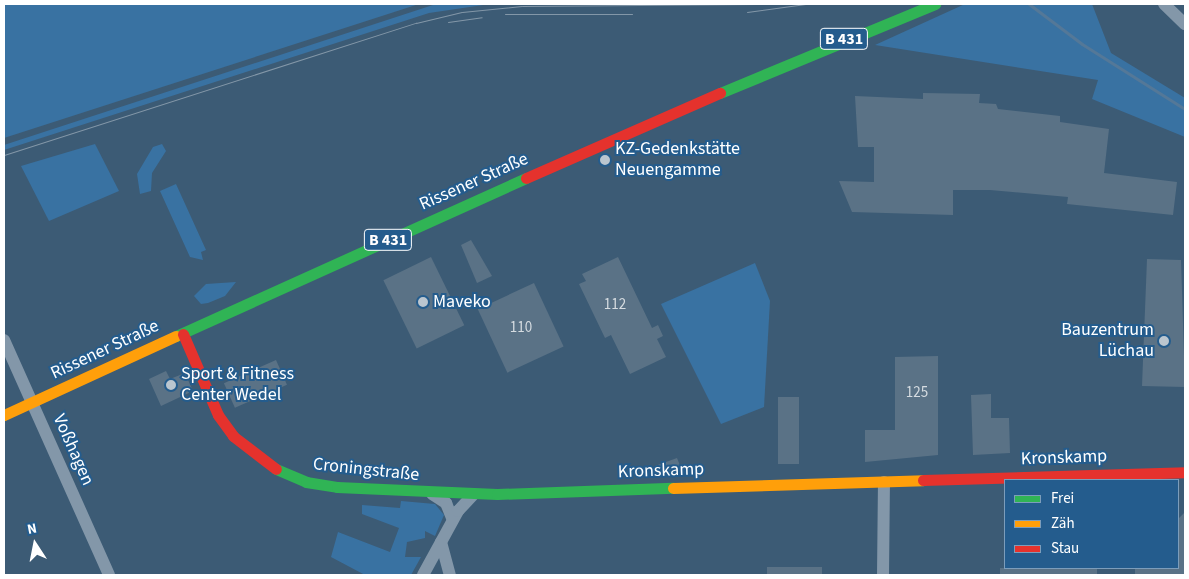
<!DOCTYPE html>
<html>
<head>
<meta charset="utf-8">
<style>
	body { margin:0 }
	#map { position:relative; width:1189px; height:579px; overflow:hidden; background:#3c5b75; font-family:"Source Sans 3",sans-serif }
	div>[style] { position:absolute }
	.green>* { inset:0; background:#3972a2 }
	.stream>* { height:3px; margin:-1.5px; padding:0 1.5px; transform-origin:1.5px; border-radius:1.5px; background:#547898 }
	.building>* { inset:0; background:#5a7286; transform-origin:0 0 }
	.street>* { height:12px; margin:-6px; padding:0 6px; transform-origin:6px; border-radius:6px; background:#8397a9 }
	.fast>* { height:11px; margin:-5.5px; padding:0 5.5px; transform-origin:5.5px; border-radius:5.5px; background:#30b455 }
	.slow>* { height:11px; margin:-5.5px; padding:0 5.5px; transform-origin:5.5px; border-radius:5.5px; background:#ff9f0a }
	.jam>* { height:11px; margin:-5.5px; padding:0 5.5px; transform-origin:5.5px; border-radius:5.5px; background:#e5322d }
	.tram>* { height:1px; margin:-0.5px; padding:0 0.5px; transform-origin:0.5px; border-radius:0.5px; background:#8397a8 }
	.dots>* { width:14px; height:14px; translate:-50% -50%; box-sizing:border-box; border:2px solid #245c8d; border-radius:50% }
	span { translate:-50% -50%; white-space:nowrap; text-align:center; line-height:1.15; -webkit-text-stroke:4px #245c8d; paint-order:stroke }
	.number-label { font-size:15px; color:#d6dce1 }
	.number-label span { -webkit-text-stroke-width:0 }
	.shield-label span { padding:1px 4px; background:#245c8d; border:1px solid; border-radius:4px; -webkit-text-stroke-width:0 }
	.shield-label { font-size:16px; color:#fff; font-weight:700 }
	.poi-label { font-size:18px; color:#fff }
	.left { translate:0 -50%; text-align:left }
	.right { translate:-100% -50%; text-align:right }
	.street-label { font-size:18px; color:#fff }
	.frame { position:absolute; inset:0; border:5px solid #fff; pointer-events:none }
	.legend { position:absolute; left:1004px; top:479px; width:175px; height:90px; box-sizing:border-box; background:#245c8d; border:1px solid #7c9dbb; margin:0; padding:6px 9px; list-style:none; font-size:15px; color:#fff }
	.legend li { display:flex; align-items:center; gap:10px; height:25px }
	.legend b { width:25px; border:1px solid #7c9dbb }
	.north { position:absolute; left:10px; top:519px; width:50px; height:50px; -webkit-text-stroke:4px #245c8d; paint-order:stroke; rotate:349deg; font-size:14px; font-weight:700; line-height:20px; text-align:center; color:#fff }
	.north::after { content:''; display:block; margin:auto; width:18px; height:22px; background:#fff; clip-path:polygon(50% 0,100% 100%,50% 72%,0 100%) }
</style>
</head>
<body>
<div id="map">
	<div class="green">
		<div style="clip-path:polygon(4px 4px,419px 4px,4px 138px)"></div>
		<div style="clip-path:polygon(436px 4px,490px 4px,429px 13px,4px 150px,4px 145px)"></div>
		<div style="clip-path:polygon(965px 4px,1092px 4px,1111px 53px,1185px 98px,1185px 137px,1092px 99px,1098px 80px,875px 45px)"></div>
		<div style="clip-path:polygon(95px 144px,119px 191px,49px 221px,21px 166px)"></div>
		<div style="clip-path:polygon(162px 144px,166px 151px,152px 173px,151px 191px,140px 194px,137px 174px,153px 147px)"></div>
		<div style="clip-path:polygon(176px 184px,206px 250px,201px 252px,203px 260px,190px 257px,160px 191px)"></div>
		<div style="clip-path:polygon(755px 263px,770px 301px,764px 407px,721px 424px,661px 304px)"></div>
		<div style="clip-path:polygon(236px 282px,225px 296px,208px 303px,201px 304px,194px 296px,206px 284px)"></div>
		<div style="clip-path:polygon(401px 501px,435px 504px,444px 515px,435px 536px,425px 531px,425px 538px,407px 542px,405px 557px,421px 557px,411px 575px,365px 575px,331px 557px,338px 532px,390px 552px,399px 528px,362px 514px,362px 505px,400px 508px)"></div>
	</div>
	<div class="stream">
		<div style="left:1029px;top:4px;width:66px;rotate:37deg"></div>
		<div style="left:1082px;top:44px;width:122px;rotate:32.3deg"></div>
	</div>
	<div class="building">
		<div style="clip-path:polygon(923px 93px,980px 94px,979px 103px,996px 104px,998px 109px,1060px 116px,1060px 122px,1109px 129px,1104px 173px,1177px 182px,1173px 215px,1067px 204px,1068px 197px,990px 190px,953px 190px,953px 215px,852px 212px,839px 181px,874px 182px,874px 147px,858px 147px,855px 96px,923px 99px)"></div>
		<div style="clip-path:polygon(471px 240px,492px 276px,477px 283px,461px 245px)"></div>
		<div style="left:431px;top:257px;width:76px;height:53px;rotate:64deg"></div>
		<div style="clip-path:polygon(618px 257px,652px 328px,658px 325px,663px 336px,657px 339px,666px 357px,630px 374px,611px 335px,605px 338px,579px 284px,586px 281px,582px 274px)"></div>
		<div style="clip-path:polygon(1147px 259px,1181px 260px,1185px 387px,1142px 386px)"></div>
		<div style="left:534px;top:283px;width:70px;height:62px;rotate:65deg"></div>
		<div style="clip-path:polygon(938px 356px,938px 455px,865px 462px,865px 430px,895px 430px,895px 357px)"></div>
		<div style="left:276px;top:360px;width:27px;height:57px;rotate:66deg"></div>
		<div style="clip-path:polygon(166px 371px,170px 379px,185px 373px,193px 391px,161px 406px,149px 379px)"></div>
		<div style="clip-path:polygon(991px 394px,991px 418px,1009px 418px,1010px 453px,973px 455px,971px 395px)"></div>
		<div style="left:778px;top:397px;width:21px;height:67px"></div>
		<div style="clip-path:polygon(677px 458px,681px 468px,658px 474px,655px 466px)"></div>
		<div style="clip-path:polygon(1185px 512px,1185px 575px,1135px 575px,1135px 568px,1178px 568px,1178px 519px)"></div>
		<div style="left:767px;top:567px;width:55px;height:8px"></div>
		<div style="left:1000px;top:568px;width:97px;height:7px"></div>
	</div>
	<div class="street">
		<div style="left:1164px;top:4px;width:29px;rotate:44deg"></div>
		<div style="left:4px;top:340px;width:257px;rotate:65.9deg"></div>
		<div style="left:432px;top:494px;width:17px;rotate:33deg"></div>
		<div style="left:446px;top:503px;width:18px;rotate:68deg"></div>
		<div style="left:441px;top:542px;width:34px;rotate:75deg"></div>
		<div style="left:423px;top:575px;width:73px;rotate:-61.3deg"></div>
		<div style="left:458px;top:511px;width:23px;rotate:-47deg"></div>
		<div style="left:883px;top:575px;width:93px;rotate:-89.4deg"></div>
	</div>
	<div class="fast">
		<div style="left:720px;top:93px;width:233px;rotate:-22.5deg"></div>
		<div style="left:176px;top:336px;width:384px;rotate:-24.3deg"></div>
		<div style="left:276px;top:469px;width:33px;rotate:23deg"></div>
		<div style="left:306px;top:482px;width:31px;rotate:9deg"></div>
		<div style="left:337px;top:487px;width:160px;rotate:2.5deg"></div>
		<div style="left:497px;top:494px;width:176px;rotate:-2deg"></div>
	</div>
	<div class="slow">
		<div style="left:4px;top:415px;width:189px;rotate:-24.7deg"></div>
		<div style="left:673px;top:488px;width:250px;rotate:-1.8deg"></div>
	</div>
	<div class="jam">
		<div style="left:526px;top:178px;width:212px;rotate:-23.7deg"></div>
		<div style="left:183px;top:334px;width:88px;rotate:66.6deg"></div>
		<div style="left:218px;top:415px;width:26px;rotate:54deg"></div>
		<div style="left:233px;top:436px;width:54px;rotate:37.5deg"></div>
		<div style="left:923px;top:480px;width:262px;rotate:-1.7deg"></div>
	</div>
	<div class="tram">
		<div style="left:747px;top:12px;width:59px;rotate:-7.9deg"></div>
		<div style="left:505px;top:14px;width:127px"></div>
		<div style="left:448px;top:22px;width:34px;rotate:-8deg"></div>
		<div style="left:4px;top:155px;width:433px;rotate:-17.8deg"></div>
		<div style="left:416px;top:23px;width:47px;rotate:-13.4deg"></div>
		<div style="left:462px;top:12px;width:60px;rotate:-5.7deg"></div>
		<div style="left:522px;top:6px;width:235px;rotate:-0.5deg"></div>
	</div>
	<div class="dots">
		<div style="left:605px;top:160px;background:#bbc6cf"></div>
		<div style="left:423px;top:302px;background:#bbc6cf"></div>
		<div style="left:1164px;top:341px;background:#bbc6cf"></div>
		<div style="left:171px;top:385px;background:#bbc6cf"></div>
	</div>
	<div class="number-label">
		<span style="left:615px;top:305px">112</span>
		<span style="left:521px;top:328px">110</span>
		<span style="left:917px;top:393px">125</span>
	</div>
	<div class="shield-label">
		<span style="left:844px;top:39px">B 431</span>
		<span style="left:388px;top:240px">B 431</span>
	</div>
	<div class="poi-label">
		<span class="left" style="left:615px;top:160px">KZ-Gedenkstätte<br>Neuengamme</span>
		<span class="left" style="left:433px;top:302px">Maveko</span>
		<span class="right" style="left:1154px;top:341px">Bauzentrum<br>Lüchau</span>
		<span class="left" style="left:181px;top:385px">Sport &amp; Fitness<br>Center Wedel</span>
	</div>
	<div class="street-label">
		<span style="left:474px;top:182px;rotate:-24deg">Rissener Straße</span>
		<span style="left:105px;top:350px;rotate:-25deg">Rissener Straße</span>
		<span style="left:73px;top:450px;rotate:66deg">Voßhagen</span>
		<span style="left:1064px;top:458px;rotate:-2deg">Kronskamp</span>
		<span style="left:366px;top:470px;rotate:6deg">Croningstraße</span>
		<span style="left:661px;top:471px;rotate:-2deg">Kronskamp</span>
	</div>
	<div class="frame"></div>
	<ul class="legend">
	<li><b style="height:6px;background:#30b455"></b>Frei</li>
	<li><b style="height:6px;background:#ff9f0a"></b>Zäh</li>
	<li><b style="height:6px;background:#e5322d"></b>Stau</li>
	</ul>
	<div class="north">N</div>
</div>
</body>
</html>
